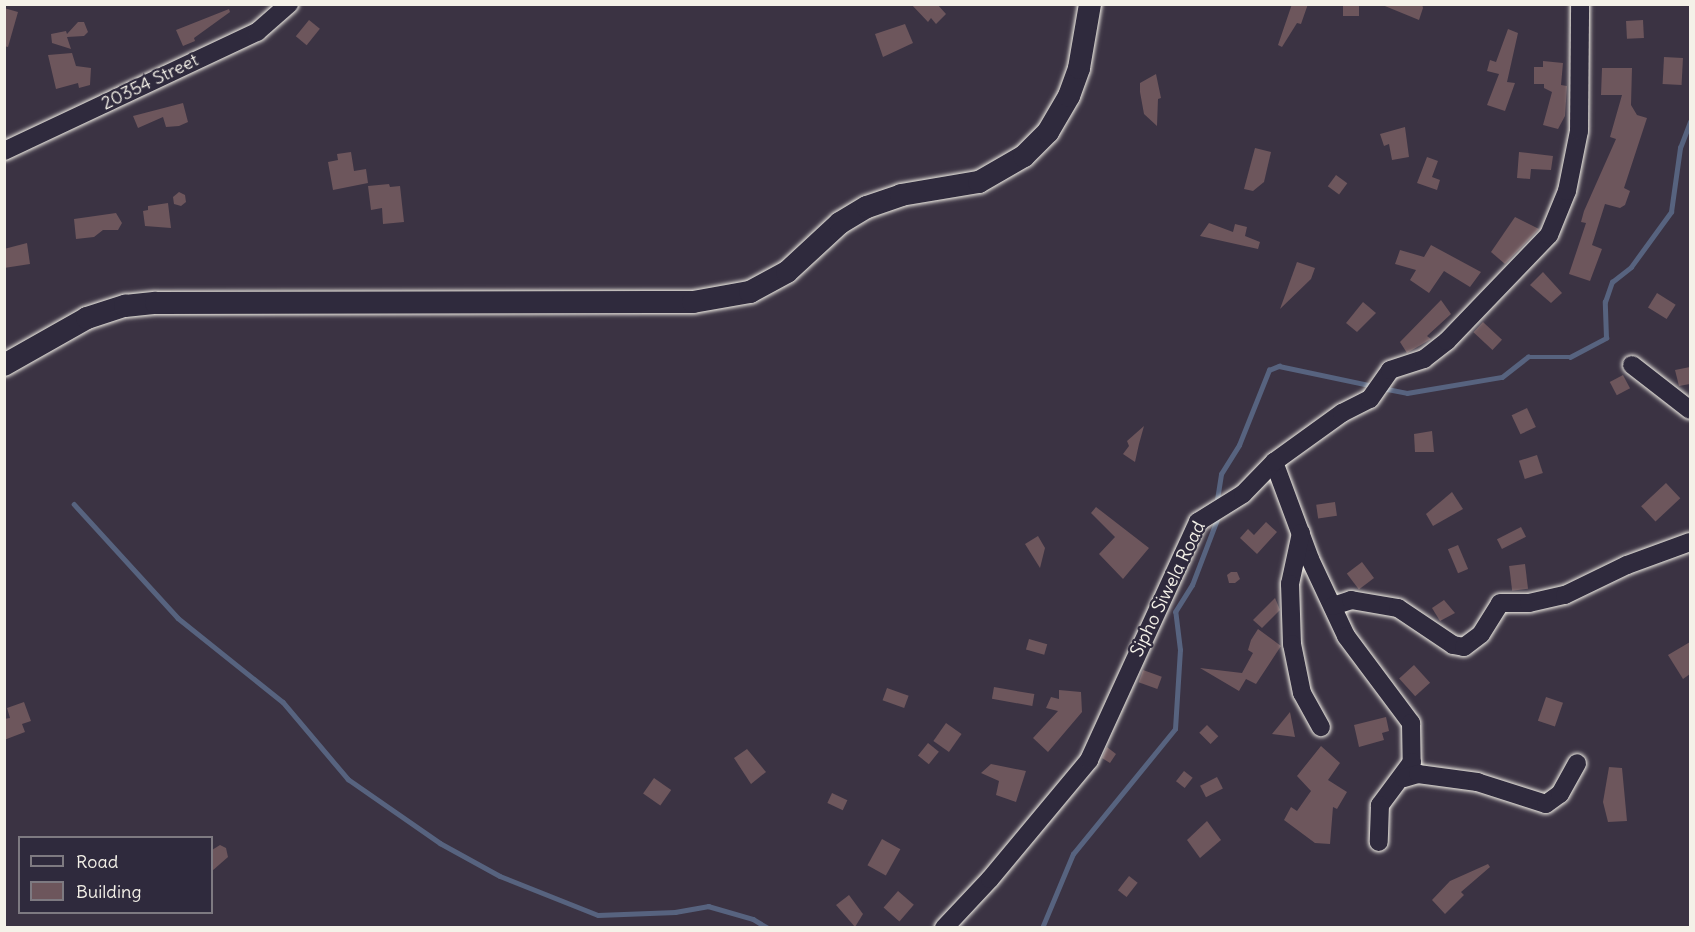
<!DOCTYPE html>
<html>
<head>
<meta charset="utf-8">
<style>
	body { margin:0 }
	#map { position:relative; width:1695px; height:932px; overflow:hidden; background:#3b3343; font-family:Delius,sans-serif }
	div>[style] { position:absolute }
	.stream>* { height:4.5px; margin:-2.25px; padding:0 2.25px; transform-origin:2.25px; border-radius:2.25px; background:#57637f }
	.building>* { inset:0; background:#6d565c; transform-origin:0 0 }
	.roads { filter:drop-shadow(0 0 2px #f4f1e8) drop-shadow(0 0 2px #f4f1e8) }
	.minor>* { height:18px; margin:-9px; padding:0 9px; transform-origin:9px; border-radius:9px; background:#2f2a3d }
	.tertiary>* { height:22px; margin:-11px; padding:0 11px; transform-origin:11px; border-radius:11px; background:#2f2a3d }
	span { translate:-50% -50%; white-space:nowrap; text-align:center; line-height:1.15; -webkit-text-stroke:4.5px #2f2a3d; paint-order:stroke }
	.street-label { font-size:18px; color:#f4f1e8 }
	.frame { position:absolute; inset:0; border:6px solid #f4f1e8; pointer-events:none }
	.legend { position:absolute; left:18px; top:836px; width:195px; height:78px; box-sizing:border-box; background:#2f2a3d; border:2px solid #7e7a81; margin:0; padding:8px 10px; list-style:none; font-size:18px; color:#f4f1e8 }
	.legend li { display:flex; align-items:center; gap:12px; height:30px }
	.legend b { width:30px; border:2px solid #7e7a81 }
</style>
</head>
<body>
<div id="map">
	<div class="stream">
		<div style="left:1382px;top:388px;width:25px;rotate:11deg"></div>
		<div style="left:1407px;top:393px;width:96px;rotate:-9.6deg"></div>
		<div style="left:1502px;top:377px;width:33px;rotate:-38deg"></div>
		<div style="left:1528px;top:357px;width:42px"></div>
		<div style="left:1570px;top:357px;width:41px;rotate:-27.8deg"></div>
		<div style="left:1606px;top:338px;width:36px;rotate:-92deg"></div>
		<div style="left:1605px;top:302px;width:21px;rotate:-71deg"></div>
		<div style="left:1612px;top:282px;width:24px;rotate:-38deg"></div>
		<div style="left:1631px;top:267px;width:68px;rotate:-54deg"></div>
		<div style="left:1671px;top:212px;width:65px;rotate:-82deg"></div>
		<div style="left:1680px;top:148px;width:28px;rotate:-69deg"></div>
		<div style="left:74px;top:504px;width:154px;rotate:47.6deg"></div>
		<div style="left:178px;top:618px;width:134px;rotate:38.7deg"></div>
		<div style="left:283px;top:702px;width:101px;rotate:49.8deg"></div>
		<div style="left:348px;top:779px;width:112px;rotate:34.8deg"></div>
		<div style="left:440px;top:843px;width:68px;rotate:28.8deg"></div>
		<div style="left:500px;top:876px;width:105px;rotate:21.7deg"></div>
		<div style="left:598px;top:915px;width:77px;rotate:-2.2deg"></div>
		<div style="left:675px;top:912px;width:34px;rotate:-10deg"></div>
		<div style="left:708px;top:906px;width:47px;rotate:16.1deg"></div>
		<div style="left:753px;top:919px;width:17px;rotate:31deg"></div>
		<div style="left:1216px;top:506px;width:32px;rotate:-81deg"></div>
		<div style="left:1221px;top:474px;width:34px;rotate:-58deg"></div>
		<div style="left:1239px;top:445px;width:81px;rotate:-68.2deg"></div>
		<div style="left:1269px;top:370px;width:11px;rotate:-22deg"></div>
		<div style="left:1279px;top:366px;width:97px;rotate:11.9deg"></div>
		<div style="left:1042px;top:928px;width:80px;rotate:-67.3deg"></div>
		<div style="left:1073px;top:854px;width:161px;rotate:-50.8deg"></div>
		<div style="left:1175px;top:729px;width:79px;rotate:-86.4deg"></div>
		<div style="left:1180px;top:650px;width:38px;rotate:-97deg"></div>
		<div style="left:1175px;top:612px;width:32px;rotate:-58deg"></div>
		<div style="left:1192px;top:585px;width:73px;rotate:-69.1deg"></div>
	</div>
	<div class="building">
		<div style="clip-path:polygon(911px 4px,937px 4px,946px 14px,936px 24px,931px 18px,928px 22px)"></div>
		<div style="clip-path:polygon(1292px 4px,1308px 4px,1301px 24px,1297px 23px,1282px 47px,1278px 45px)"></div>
		<div style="left:1343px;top:4px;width:16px;height:12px"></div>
		<div style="clip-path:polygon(1380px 4px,1422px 4px,1423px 8px,1419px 20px)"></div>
		<div style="clip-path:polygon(4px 8px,18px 12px,8px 47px,4px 46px)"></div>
		<div style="clip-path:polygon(229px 9px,230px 12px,194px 38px,195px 41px,183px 46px,176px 30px)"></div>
		<div style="left:309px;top:20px;width:14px;height:21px;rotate:39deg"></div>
		<div style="left:1643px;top:20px;width:18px;height:17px;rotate:87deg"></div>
		<div style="clip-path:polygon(78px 22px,84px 22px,88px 32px,84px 36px,67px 37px,71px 49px,52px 43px,51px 34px,66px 31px,67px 34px)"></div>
		<div style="clip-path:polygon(905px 24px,913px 43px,883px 57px,875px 34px)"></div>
		<div style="clip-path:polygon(1508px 29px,1518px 33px,1507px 82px,1515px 83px,1505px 111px,1487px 105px,1499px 74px,1487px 71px,1490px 60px,1496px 62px)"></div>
		<div style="clip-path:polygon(72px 53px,76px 66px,91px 68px,90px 85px,79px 88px,78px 83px,56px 89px,48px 55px)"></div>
		<div style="left:1664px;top:57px;width:19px;height:27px;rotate:3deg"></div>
		<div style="clip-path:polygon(1543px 61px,1563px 63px,1561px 85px,1567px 86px,1565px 116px,1558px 129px,1543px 125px,1552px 92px,1544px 88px,1544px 84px,1534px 84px,1534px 67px,1543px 67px)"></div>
		<div style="clip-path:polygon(1602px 68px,1632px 68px,1631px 105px,1637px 115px,1647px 118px,1624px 188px,1630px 191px,1625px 205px,1620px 208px,1605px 204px,1592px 245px,1602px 249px,1590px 281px,1569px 274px,1586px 223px,1581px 222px,1584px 211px,1616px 139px,1610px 137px,1622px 95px,1601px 95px)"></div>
		<div style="clip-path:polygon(1156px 74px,1161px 98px,1158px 99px,1157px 126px,1144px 114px,1140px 92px,1140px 83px)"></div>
		<div style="clip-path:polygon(183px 103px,188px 122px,179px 126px,166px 127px,163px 117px,138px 128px,133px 116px)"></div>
		<div style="clip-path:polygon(1405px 127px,1409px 157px,1392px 160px,1389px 144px,1384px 146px,1380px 134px)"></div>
		<div style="clip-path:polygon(1255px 148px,1271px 152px,1264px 182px,1253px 191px,1244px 189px)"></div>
		<div style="clip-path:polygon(351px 152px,354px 171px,366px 169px,368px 183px,333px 190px,328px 162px,338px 160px,337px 154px)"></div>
		<div style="clip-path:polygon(1519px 152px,1553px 156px,1551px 170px,1531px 169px,1530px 179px,1517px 178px)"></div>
		<div style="clip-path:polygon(1427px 157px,1438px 161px,1432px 177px,1440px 180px,1437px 190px,1417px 183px)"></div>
		<div style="left:1336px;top:175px;width:14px;height:14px;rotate:36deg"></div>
		<div style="clip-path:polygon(389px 184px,390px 187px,400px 186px,404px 222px,383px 224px,382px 208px,371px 210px,368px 186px)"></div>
		<div style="clip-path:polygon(179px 192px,185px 195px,186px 202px,181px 206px,174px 204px,173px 197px)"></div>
		<div style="clip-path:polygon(168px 203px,171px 228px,145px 226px,143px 211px,148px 210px,148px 206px)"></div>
		<div style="clip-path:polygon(116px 213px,122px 223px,118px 230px,103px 230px,94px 237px,76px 239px,74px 219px)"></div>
		<div style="clip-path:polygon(1515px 217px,1539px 229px,1505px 264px,1491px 252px)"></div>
		<div style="clip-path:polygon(1209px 223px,1233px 232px,1235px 224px,1247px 227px,1245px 236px,1260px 242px,1258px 249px,1200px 236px)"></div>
		<div style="clip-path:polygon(27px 243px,30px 264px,4px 268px,4px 249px)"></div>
		<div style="clip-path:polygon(1431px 245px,1481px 272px,1470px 287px,1444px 271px,1429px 293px,1410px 280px,1416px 270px,1395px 264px,1400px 250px,1424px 257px)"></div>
		<div style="clip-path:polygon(1297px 262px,1315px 268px,1311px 279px,1280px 309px)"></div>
		<div style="clip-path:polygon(1543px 272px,1562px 293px,1551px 303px,1530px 285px)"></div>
		<div style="left:1657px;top:293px;width:22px;height:17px;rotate:32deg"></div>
		<div style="clip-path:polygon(1441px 300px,1451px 314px,1427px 336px,1431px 339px,1407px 353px,1400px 342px)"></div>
		<div style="clip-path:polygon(1363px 302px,1376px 313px,1357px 332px,1346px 323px)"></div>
		<div style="left:1483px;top:322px;width:26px;height:14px;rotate:43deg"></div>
		<div style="clip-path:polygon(1690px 367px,1690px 384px,1679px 386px,1675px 370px)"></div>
		<div style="left:1623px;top:375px;width:15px;height:15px;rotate:62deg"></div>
		<div style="left:1527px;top:408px;width:21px;height:17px;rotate:65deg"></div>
		<div style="clip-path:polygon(1144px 426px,1139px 444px,1135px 462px,1123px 454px,1129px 446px,1127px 441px)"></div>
		<div style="clip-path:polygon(1432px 431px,1434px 452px,1415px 452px,1414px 434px)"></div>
		<div style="left:1537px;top:455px;width:19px;height:19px;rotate:72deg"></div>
		<div style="left:1666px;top:483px;width:21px;height:34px;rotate:47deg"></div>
		<div style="clip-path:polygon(1452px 492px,1463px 509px,1433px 526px,1426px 514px)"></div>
		<div style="left:1335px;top:502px;width:14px;height:19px;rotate:82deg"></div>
		<div style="clip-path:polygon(1096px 507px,1149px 548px,1123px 579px,1099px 554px,1115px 537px,1091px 513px)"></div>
		<div style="clip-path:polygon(1266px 522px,1277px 532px,1257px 554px,1240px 538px,1248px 529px,1254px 535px)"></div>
		<div style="left:1521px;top:527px;width:11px;height:27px;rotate:63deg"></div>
		<div style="clip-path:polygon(1038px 536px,1045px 548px,1040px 568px,1025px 544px)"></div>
		<div style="left:1458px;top:545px;width:26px;height:11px;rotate:67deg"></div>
		<div style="left:1362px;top:562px;width:20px;height:19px;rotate:53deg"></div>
		<div style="left:1525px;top:564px;width:25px;height:16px;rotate:83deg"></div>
		<div style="clip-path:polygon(1231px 572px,1237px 572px,1240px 579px,1235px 583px,1229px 583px,1227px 575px)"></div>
		<div style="clip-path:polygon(1275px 598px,1280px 610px,1262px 628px,1253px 620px)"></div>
		<div style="clip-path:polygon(1444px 600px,1455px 613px,1440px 621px,1432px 608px)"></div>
		<div style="clip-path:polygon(1258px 629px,1281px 646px,1256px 684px,1246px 679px,1239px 691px,1200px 668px,1242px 673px,1253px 653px,1248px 650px,1251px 640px)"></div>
		<div style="left:1029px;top:639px;width:19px;height:11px;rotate:16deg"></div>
		<div style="clip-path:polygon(1690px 642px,1690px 674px,1683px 679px,1668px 655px)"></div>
		<div style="left:1414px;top:665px;width:24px;height:20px;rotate:48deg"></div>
		<div style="left:1143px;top:670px;width:20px;height:13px;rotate:20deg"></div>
		<div style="left:994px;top:687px;width:41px;height:12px;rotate:10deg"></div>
		<div style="left:887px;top:688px;width:23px;height:13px;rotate:20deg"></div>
		<div style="clip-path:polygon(1059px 690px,1081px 692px,1082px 712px,1048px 752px,1033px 738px,1058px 711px,1046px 708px,1051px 697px,1059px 699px)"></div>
		<div style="left:1546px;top:697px;width:18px;height:25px;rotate:19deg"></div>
		<div style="clip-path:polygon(24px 702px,31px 721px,22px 724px,25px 732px,4px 740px,4px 719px,10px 718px,7px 708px)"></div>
		<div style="clip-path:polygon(1290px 712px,1295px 737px,1272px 734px)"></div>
		<div style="clip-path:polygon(1386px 717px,1389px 731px,1382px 733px,1384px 740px,1359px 747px,1354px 725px)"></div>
		<div style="left:946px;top:723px;width:19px;height:22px;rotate:35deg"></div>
		<div style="left:1207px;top:725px;width:16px;height:11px;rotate:45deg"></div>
		<div style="left:928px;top:743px;width:14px;height:16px;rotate:39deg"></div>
		<div style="clip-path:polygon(1321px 746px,1340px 763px,1328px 780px,1347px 792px,1337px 809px,1333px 807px,1330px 844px,1315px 843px,1284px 820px,1291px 807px,1297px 811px,1311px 791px,1297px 776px)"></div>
		<div style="clip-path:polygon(1107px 747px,1116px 754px,1110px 763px,1102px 758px)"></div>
		<div style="clip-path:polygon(747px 749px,766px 772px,751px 784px,734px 758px)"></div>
		<div style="clip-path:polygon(991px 764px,1026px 771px,1016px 802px,996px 795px,999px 781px,981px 773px)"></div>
		<div style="clip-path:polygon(1609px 767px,1622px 768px,1627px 821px,1608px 822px,1603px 802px)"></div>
		<div style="left:1184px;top:771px;width:11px;height:13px;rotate:38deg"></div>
		<div style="left:1217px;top:777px;width:13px;height:19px;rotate:63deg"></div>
		<div style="left:654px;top:778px;width:21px;height:19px;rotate:35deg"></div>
		<div style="left:832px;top:793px;width:17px;height:11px;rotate:25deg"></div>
		<div style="clip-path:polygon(1207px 821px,1221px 840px,1200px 858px,1187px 840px)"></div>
		<div style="left:882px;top:839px;width:21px;height:30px;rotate:29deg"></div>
		<div style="clip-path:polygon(220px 845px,226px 848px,228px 857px,212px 871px,212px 850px)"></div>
		<div style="clip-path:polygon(1488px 864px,1490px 867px,1461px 892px,1464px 895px,1445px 914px,1432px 900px,1450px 881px)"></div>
		<div style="left:1129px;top:876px;width:11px;height:18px;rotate:38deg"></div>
		<div style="left:898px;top:891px;width:21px;height:22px;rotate:41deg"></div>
		<div style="clip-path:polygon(849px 895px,863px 914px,855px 927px,836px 905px)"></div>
	</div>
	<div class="roads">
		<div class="minor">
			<div style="left:4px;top:151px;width:280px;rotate:-25.2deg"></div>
			<div style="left:257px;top:32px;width:43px;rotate:-41.2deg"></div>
			<div style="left:1632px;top:365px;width:73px;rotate:37.8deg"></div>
			<div style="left:1274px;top:462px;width:103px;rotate:69.6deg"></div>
			<div style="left:1310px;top:559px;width:85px;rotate:64.9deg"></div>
			<div style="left:1346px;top:636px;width:109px;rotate:53.2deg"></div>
			<div style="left:1411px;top:723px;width:39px;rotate:89deg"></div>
			<div style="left:1412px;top:762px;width:54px;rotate:126.7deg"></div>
			<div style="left:1380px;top:805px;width:37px;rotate:92deg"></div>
			<div style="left:1301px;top:533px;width:52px;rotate:102.2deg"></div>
			<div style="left:1290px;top:584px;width:60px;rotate:88.1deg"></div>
			<div style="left:1292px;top:644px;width:50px;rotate:78.5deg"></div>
			<div style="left:1302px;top:693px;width:39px;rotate:61deg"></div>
			<div style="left:1333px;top:606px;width:19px;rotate:-18deg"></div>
			<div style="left:1351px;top:600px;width:48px;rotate:9.7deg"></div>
			<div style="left:1398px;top:608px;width:66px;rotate:33.9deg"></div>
			<div style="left:1453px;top:645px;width:11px;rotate:10deg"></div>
			<div style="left:1464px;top:647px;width:21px;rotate:-37deg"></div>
			<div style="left:1481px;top:634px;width:36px;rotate:-58deg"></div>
			<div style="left:1500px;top:603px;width:29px"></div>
			<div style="left:1529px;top:603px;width:37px;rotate:-13deg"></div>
			<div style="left:1565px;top:595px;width:69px;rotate:-25.8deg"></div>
			<div style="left:1627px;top:565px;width:67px;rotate:-20.1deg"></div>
			<div style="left:1404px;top:778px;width:15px;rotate:-16deg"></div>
			<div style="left:1418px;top:774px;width:60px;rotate:7.7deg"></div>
			<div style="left:1477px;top:782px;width:72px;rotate:17.7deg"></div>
			<div style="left:1546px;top:804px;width:17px;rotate:-36deg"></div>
			<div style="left:1560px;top:794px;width:35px;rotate:-61deg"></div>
			<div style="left:944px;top:928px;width:67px;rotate:-46.8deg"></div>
			<div style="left:990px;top:879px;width:155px;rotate:-50.2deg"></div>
			<div style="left:1089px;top:760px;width:262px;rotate:-65.4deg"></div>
			<div style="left:1198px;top:522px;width:53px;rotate:-31.9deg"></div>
			<div style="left:1243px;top:494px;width:45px;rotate:-45.9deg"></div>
			<div style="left:1274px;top:462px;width:84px;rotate:-35.8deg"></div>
			<div style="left:1342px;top:413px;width:31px;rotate:-27deg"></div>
			<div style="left:1370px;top:399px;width:35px;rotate:-55deg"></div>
			<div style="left:1390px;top:370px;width:36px;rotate:-18deg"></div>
			<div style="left:1424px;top:359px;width:29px;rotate:-38deg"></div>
			<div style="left:1447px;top:341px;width:147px;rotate:-46.1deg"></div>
			<div style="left:1549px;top:235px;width:48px;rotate:-67.8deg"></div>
			<div style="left:1567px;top:191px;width:61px;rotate:-78.7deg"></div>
			<div style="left:1579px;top:131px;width:127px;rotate:-89.5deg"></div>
		</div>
		<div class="tertiary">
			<div style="left:4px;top:365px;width:95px;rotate:-29.5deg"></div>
			<div style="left:87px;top:318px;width:40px;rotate:-18deg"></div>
			<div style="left:125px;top:306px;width:31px;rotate:-6deg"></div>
			<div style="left:156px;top:303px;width:537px;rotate:-0.11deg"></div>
			<div style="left:693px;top:302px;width:58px;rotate:-10deg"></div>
			<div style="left:750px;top:292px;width:42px;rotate:-28.4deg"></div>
			<div style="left:787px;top:272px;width:72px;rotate:-42.8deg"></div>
			<div style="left:840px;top:223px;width:31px;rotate:-31deg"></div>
			<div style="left:867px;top:207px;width:36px;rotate:-19deg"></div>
			<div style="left:901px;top:195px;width:79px;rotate:-9.5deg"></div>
			<div style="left:979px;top:182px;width:52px;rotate:-30deg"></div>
			<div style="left:1024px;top:156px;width:34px;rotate:-45deg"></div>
			<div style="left:1048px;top:132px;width:42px;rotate:-59.7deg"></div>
			<div style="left:1069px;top:96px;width:30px;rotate:-70deg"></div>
			<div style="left:1079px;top:68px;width:65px;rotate:-80.2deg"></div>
		</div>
	</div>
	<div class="street-label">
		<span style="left:150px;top:82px;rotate:-26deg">20354 Street</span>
		<span style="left:1168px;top:589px;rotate:-64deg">Sipho Siwela Road</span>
	</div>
	<div class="frame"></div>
	<ul class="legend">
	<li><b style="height:8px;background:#2f2a3d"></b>Road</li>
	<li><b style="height:16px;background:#6d565c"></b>Building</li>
	</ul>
</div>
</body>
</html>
